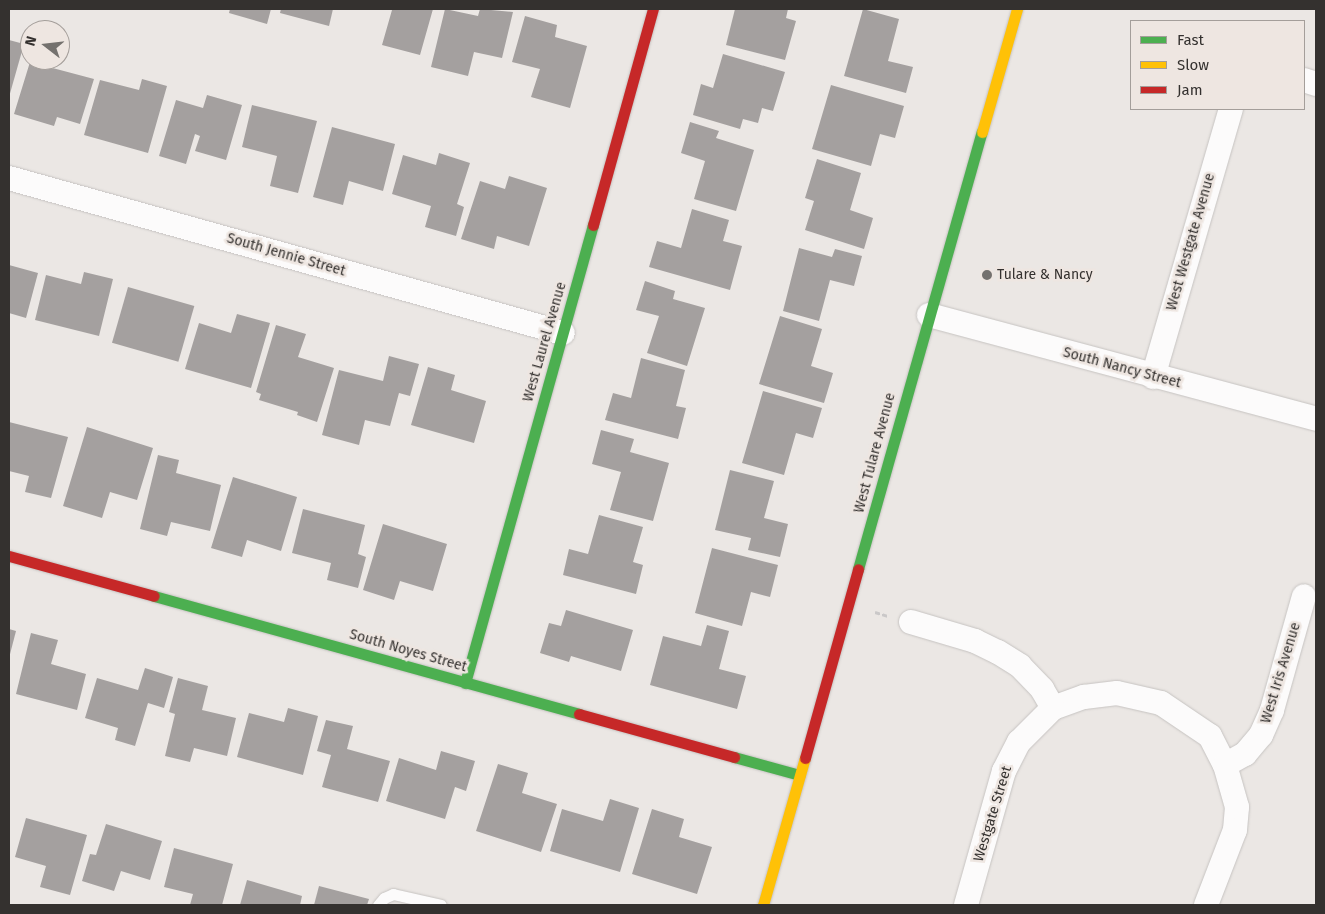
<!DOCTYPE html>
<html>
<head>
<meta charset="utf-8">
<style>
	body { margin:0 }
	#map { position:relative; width:1325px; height:914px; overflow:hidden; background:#ebe7e4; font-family:"Fira Sans",sans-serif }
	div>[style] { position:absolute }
	.building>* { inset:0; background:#a4a09f; transform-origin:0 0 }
	.path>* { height:3px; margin-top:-1.5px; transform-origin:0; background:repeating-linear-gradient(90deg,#cac8c8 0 5px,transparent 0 7.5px) }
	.roads { filter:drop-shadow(0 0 1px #c6c3c1) drop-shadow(0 0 1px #c6c3c1) }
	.lane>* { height:11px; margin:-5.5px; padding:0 5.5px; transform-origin:5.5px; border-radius:5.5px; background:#fcfbfb }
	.street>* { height:24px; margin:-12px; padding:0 12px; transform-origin:12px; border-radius:12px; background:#fcfbfb }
	.fast>* { height:11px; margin:-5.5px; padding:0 5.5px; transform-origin:5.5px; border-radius:5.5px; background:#4caf50 }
	.slow>* { height:11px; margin:-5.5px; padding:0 5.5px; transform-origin:5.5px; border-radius:5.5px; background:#ffc107 }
	.jam>* { height:11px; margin:-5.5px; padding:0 5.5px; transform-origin:5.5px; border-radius:5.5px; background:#c62828 }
	.dots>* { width:14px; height:14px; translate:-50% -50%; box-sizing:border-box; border:2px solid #eee6e1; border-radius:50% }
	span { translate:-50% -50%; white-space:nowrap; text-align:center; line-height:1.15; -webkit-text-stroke:5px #eee6e1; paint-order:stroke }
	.street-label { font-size:14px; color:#34312f }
	.poi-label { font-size:14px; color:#34312f }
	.left { translate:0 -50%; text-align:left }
	.frame { position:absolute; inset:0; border:10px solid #34312f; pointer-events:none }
	.legend { position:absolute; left:1130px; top:20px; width:175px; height:90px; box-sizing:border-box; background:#eee6e1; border:1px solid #a49e9a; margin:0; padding:6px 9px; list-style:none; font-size:15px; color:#34312f }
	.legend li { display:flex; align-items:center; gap:10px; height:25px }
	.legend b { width:25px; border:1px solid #a49e9a }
	.north { position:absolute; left:20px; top:20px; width:50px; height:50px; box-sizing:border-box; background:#eee6e1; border:1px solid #a49e9a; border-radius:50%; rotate:286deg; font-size:14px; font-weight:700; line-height:20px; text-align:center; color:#34312f }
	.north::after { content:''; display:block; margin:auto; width:18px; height:22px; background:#74716e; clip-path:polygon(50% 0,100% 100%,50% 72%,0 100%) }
</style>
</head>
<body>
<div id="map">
	<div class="building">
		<div style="clip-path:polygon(230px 9px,271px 9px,267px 24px,229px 13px)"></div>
		<div style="clip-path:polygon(281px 9px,333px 9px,329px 26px,280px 13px)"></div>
		<div style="clip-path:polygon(388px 9px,433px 9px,420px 55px,382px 45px,392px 10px)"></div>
		<div style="clip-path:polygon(445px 9px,478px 16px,480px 9px,513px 12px,502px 58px,474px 52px,468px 76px,431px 67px)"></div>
		<div style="clip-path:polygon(735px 9px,788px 9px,786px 18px,796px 21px,785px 60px,726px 45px)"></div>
		<div style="clip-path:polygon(863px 9px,899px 19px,888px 61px,913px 67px,906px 93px,844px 76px)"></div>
		<div style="clip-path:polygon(525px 16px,557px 25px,555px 37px,587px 46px,570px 108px,531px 97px,540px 69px,512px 62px)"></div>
		<div style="clip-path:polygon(9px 40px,24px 44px,9px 97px)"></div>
		<div style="clip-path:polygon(723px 54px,785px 72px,773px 111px,762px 108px,758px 123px,743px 119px,740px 129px,693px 115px,701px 84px,713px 88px)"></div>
		<div style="clip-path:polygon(30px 62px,94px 79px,80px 124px,57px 117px,54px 126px,14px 114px)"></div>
		<div style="clip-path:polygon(142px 79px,167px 86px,148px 153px,84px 135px,100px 80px,139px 90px)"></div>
		<div style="clip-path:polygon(831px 85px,904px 106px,895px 138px,880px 134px,871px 166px,812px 149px)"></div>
		<div style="clip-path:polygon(207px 95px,242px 105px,226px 160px,195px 151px,200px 136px,195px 134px,186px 164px,159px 156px,176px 100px,203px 108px)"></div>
		<div style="clip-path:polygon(252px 105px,317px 121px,298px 193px,270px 186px,277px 156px,242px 147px)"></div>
		<div style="clip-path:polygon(690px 122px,719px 131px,716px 138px,754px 150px,736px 211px,694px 199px,705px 161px,681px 153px)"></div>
		<div style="clip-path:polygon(332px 127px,395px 144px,383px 191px,349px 181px,343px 205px,313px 197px)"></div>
		<div style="clip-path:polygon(439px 153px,470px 163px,457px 204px,464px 207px,456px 236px,425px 227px,431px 206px,392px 194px,403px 155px,436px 165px)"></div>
		<div style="clip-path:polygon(817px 159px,861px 173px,850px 210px,873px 218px,864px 249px,805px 230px,814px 201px,805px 198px)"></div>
		<div style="clip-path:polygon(509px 176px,547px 188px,529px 246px,497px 236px,494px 249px,461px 239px,480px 181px,505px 189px)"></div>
		<div style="clip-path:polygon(692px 209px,729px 220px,723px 241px,742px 246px,730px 290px,649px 267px,657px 241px,681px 248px)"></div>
		<div style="clip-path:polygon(799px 248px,832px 257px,835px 249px,862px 256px,854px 286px,830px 280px,819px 321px,783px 311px)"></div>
		<div style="clip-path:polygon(9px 265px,38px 273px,26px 318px,9px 313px)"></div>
		<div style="clip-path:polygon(84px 272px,113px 279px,99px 336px,35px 320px,46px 275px,81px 284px)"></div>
		<div style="clip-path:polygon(645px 281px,675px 291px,673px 299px,705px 308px,687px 366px,647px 353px,659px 316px,636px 310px)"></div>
		<div style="left:128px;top:287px;width:69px;height:58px;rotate:16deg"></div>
		<div style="clip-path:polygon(237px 314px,270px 323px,251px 388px,185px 369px,199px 323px,231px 333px)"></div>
		<div style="clip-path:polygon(780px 316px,822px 329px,811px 366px,833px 373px,824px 403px,759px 384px)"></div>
		<div style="clip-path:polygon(276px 325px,306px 334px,298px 357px,334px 368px,317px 422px,297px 415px,298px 412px,259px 400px,261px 394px,256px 392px)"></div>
		<div style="clip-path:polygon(389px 356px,419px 364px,410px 396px,399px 393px,390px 426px,365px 420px,359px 445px,322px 435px,339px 370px,383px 381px)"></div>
		<div style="clip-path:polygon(641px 358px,685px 370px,676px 406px,686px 408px,678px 439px,605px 420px,613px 393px,631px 398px)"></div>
		<div style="clip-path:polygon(428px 367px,455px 375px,451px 390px,486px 401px,474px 443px,411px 425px)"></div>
		<div style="clip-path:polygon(763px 391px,822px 408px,813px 438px,796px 433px,784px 475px,742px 463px)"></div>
		<div style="clip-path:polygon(9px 422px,68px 437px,51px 498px,25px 492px,29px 476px,9px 471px)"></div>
		<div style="clip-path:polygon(87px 427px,153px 448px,137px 500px,110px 492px,102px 518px,63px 506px)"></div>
		<div style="clip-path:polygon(601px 430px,634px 439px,630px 452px,669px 463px,653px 521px,610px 510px,621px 472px,592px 464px)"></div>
		<div style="clip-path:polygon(158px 455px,179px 460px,176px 473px,221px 485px,210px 531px,171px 522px,167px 536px,140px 529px)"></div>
		<div style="clip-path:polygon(730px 470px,774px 481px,764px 518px,788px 524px,780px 557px,748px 550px,751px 538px,715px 530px)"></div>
		<div style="clip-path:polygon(233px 477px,297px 497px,281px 551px,247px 540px,242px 557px,211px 548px)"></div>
		<div style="clip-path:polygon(303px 509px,365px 525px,358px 554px,366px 557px,358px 588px,327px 580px,331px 563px,292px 553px)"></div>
		<div style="clip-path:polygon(599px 515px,643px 527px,633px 562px,643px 565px,636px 594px,563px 575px,569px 549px,588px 554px)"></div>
		<div style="clip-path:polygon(383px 524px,447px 544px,433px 591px,400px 581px,394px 600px,363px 590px)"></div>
		<div style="clip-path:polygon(712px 548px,778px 565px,770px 597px,751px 592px,742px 626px,695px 613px)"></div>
		<div style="clip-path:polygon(566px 610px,633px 630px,621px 671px,571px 656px,569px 662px,540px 653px,549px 623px,561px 626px)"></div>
		<div style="clip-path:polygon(707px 625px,729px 631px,719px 669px,746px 676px,737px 709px,650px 685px,663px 636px,701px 646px)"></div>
		<div style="clip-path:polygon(9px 629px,16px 631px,9px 658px)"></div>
		<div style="clip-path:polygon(31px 633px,58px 640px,51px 664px,86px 674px,77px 710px,16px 694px)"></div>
		<div style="clip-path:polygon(145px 668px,173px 677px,164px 708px,148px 703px,135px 746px,115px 740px,118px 728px,85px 718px,97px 678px,138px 690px)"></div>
		<div style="clip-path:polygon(178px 678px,208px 686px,202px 710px,236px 718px,227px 756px,194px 748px,190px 762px,165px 756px,175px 714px,169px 712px)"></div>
		<div style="clip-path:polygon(288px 708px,318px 716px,303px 775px,237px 757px,249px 713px,284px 722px)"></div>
		<div style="clip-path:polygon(326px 720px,353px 726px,347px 749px,390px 761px,378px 802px,322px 787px,331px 755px,317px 751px)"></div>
		<div style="clip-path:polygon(441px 751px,475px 761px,466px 791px,455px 787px,445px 819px,386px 801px,399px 758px,436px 770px)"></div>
		<div style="clip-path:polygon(498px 764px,528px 773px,522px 793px,557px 804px,541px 852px,476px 831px)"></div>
		<div style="clip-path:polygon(610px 799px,639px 808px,620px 872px,550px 851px,562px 809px,603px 821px)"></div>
		<div style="clip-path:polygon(652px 809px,684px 819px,679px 837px,712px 847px,697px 894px,632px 874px)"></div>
		<div style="clip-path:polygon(26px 818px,87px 835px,70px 895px,40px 887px,46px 866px,15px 857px)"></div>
		<div style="clip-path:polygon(106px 824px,162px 841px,150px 880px,121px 871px,114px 891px,82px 881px,90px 854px,96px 855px)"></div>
		<div style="clip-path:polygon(174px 848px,233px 864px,222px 905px,190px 905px,193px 894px,164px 887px)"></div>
		<div style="clip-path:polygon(247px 880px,302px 896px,300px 905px,240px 905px)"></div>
		<div style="clip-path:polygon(319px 886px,369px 899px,367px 905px,314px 905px)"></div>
	</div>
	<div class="path">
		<div style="left:875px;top:612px;width:14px;rotate:17deg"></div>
	</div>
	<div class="roads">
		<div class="lane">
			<div style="left:378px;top:905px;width:9px;rotate:-49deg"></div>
			<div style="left:384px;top:898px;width:10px;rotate:-24deg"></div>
			<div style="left:393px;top:894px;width:49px;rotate:12.9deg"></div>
		</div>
		<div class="street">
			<div style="left:1304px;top:80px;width:13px;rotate:18deg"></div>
			<div style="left:9px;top:178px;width:575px;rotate:15.63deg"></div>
			<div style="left:929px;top:315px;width:401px;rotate:15deg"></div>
			<div style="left:1153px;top:377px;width:279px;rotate:-73.8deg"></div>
			<div style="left:911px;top:622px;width:67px;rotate:16.5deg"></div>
			<div style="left:975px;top:641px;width:25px;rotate:26deg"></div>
			<div style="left:998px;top:652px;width:26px;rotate:32deg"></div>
			<div style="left:1020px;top:666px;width:32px;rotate:46deg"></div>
			<div style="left:1042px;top:689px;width:22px;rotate:60deg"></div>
			<div style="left:1053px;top:708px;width:33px;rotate:-20deg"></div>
			<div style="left:1084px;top:697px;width:33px;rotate:-7deg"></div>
			<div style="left:1117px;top:693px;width:45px;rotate:12.8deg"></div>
			<div style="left:1161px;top:703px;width:59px;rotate:34deg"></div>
			<div style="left:1210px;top:736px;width:33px;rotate:63deg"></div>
			<div style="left:966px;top:905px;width:139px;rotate:-74.2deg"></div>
			<div style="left:1004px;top:771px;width:33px;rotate:-63deg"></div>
			<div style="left:1019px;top:742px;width:48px;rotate:-45deg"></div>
			<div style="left:1206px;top:905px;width:80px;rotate:-68.9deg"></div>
			<div style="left:1235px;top:830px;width:23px;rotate:-85deg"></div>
			<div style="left:1237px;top:807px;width:44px;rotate:-105.9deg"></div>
			<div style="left:1225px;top:765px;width:23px;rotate:-29deg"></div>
			<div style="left:1245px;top:754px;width:25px;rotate:-50deg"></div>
			<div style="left:1261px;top:735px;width:27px;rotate:-66deg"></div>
			<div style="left:1272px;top:710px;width:118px;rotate:-74.3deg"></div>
		</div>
		<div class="fast">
			<div style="left:858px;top:569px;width:454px;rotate:-74.2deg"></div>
			<div style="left:154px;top:596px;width:441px;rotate:15.5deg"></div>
			<div style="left:465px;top:683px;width:476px;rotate:-74.4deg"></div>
			<div style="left:734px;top:757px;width:68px;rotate:15.3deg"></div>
		</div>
		<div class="slow">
			<div style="left:982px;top:132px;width:128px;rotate:-74.1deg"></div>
			<div style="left:763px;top:905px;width:153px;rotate:-74.1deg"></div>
		</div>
		<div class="jam">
			<div style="left:593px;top:225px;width:224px;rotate:-74.5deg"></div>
			<div style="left:9px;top:556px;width:150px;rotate:15.4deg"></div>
			<div style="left:579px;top:714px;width:161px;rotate:15.5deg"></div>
			<div style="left:805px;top:758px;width:196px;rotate:-74.3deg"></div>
		</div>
	</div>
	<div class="dots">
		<div style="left:987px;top:275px;background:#74716e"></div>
	</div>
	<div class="street-label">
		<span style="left:1191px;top:242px;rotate:-74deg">West Westgate Avenue</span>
		<span style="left:286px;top:255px;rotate:16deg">South Jennie Street</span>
		<span style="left:545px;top:342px;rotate:-74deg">West Laurel Avenue</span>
		<span style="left:1122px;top:368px;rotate:15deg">South Nancy Street</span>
		<span style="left:875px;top:453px;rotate:-75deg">West Tulare Avenue</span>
		<span style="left:408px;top:651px;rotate:16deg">South Noyes Street</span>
		<span style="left:1281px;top:673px;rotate:-73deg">West Iris Avenue</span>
		<span style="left:993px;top:814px;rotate:-73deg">Westgate Street</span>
	</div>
	<div class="poi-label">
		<span class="left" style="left:997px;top:275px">Tulare &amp; Nancy</span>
	</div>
	<div class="frame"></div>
	<ul class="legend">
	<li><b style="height:6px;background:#4caf50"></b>Fast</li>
	<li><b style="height:6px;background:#ffc107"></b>Slow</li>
	<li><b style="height:6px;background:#c62828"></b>Jam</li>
	</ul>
	<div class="north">N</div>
</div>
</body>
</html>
